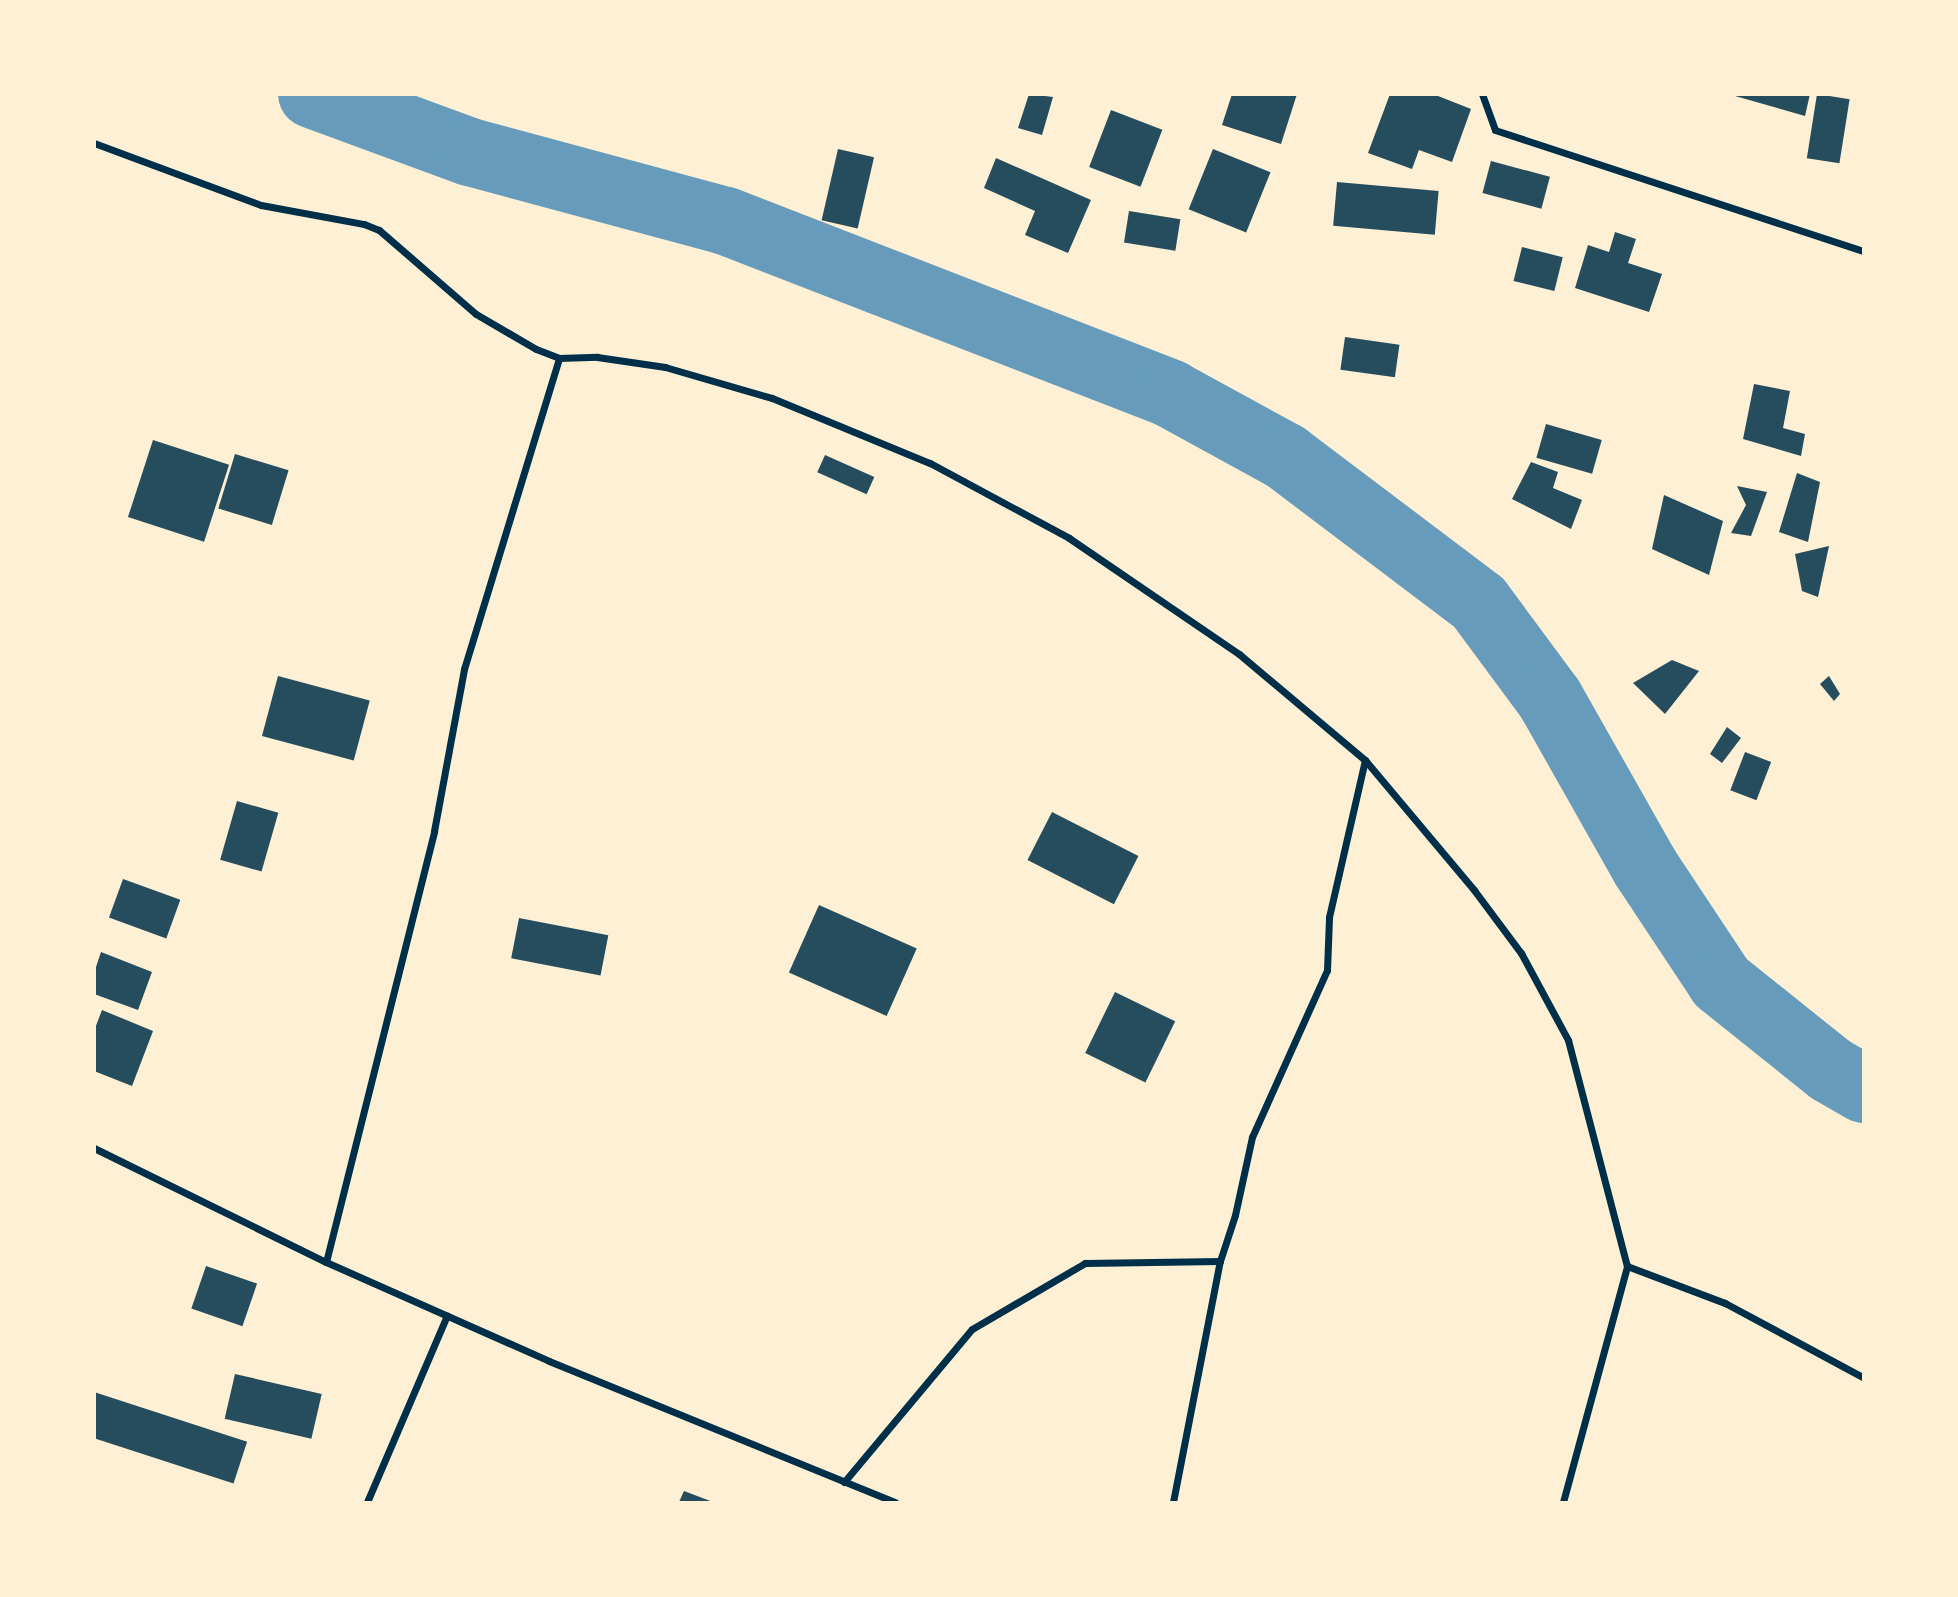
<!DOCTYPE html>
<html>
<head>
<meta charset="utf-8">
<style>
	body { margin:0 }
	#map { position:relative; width:1958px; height:1597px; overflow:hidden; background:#fdf0d5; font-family:"Nunito Sans",sans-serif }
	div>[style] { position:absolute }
	.river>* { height:68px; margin:-34px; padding:0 34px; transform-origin:34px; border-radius:34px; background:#669bbc }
	.building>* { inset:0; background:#264d5e; transform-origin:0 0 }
	.minor>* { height:7px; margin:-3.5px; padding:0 3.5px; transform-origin:3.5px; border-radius:3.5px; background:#003049 }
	span { translate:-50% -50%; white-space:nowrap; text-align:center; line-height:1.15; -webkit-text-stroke:6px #fdf0d5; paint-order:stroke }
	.frame { position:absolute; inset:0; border:96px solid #fdf0d5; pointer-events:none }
</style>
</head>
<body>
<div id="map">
	<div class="river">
		<div style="left:312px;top:94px;width:168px;rotate:20.2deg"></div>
		<div style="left:470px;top:152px;width:265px;rotate:15.1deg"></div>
		<div style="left:726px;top:221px;width:477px;rotate:21.2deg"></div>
		<div style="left:1171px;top:394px;width:131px;rotate:28.7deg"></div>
		<div style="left:1286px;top:457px;width:242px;rotate:37.1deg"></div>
		<div style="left:1479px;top:603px;width:119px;rotate:53.5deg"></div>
		<div style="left:1550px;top:699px;width:193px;rotate:60.5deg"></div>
		<div style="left:1645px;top:867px;width:138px;rotate:56.5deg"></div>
		<div style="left:1721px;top:982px;width:141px;rotate:38.7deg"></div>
		<div style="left:1831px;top:1070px;width:38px;rotate:30deg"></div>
	</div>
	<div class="building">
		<div style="clip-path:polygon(1029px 94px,1053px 97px,1042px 135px,1018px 128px)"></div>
		<div style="clip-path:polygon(1232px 94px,1297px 94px,1281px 144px,1222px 125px)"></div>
		<div style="clip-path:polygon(1390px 94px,1433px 94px,1471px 109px,1452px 162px,1419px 150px,1412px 169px,1368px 153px)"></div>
		<div style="clip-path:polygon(1728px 94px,1810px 94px,1805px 116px)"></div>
		<div style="left:1817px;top:94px;width:33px;height:65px;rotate:9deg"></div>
		<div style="left:1111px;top:110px;width:55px;height:61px;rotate:21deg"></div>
		<div style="left:838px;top:149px;width:37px;height:73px;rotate:13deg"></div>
		<div style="left:1213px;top:149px;width:62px;height:65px;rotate:22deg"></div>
		<div style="clip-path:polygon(996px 158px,1091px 200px,1068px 253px,1025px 235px,1035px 211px,984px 188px)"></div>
		<div style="left:1491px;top:161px;width:61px;height:33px;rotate:15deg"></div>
		<div style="left:1337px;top:182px;width:102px;height:44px;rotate:5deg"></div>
		<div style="left:1129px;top:211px;width:52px;height:32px;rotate:9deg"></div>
		<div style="clip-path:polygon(1615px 232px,1636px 239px,1628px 263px,1662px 274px,1649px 312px,1575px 288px,1588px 245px,1609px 252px)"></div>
		<div style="left:1522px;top:247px;width:42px;height:35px;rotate:14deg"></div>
		<div style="left:1345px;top:337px;width:55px;height:33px;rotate:8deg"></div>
		<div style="clip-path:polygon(1754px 384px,1790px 391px,1783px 428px,1805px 434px,1801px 456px,1743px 439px)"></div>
		<div style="left:1546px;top:424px;width:58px;height:35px;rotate:16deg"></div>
		<div style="left:153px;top:440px;width:80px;height:81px;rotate:18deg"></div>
		<div style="left:235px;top:454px;width:56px;height:57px;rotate:17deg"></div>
		<div style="left:825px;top:455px;width:54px;height:19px;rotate:24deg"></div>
		<div style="clip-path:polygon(1531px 462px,1558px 472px,1553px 488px,1582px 500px,1571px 529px,1512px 499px)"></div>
		<div style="clip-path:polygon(1797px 473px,1820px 482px,1808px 542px,1779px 532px)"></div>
		<div style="clip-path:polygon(1737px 486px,1767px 492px,1751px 536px,1731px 533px,1746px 505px)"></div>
		<div style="clip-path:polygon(1664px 495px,1723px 521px,1709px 575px,1652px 549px)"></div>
		<div style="clip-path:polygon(1829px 546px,1818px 597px,1802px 591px,1795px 554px)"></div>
		<div style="clip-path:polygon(1672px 660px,1699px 671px,1665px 714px,1633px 683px)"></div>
		<div style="left:278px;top:676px;width:95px;height:62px;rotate:15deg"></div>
		<div style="clip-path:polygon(1829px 676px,1840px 694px,1834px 701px,1820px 684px)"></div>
		<div style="clip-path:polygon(1727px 727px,1741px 738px,1722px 763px,1710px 754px)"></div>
		<div style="left:1745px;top:752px;width:28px;height:41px;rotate:21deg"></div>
		<div style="left:237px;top:801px;width:43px;height:61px;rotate:16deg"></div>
		<div style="left:1052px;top:812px;width:97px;height:54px;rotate:27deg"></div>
		<div style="left:123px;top:879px;width:61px;height:41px;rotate:20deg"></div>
		<div style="left:819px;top:905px;width:107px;height:74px;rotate:24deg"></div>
		<div style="left:519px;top:918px;width:91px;height:41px;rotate:11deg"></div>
		<div style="clip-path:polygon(101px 952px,152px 972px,138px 1010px,94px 994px,94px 973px)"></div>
		<div style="left:1115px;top:992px;width:67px;height:68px;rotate:26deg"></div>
		<div style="clip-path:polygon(102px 1010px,153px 1031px,132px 1086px,94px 1071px,94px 1031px)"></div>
		<div style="left:206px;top:1266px;width:54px;height:45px;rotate:19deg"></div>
		<div style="left:235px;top:1374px;width:89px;height:46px;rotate:13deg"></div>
		<div style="left:94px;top:1392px;width:161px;height:44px;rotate:18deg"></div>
		<div style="clip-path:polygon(684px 1491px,713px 1502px,679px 1502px)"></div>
	</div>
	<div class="minor">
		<div style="left:1482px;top:94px;width:38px;rotate:70deg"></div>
		<div style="left:1495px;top:130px;width:388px;rotate:18.2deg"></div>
		<div style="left:94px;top:143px;width:178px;rotate:20.4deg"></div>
		<div style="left:261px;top:205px;width:105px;rotate:10.5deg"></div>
		<div style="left:364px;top:224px;width:16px;rotate:22deg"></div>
		<div style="left:379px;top:230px;width:128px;rotate:40.9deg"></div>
		<div style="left:476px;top:314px;width:69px;rotate:30.3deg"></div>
		<div style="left:536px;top:349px;width:25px;rotate:21deg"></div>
		<div style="left:559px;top:358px;width:38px;rotate:-2deg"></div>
		<div style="left:597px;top:357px;width:69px;rotate:8.4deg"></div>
		<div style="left:665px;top:367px;width:111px;rotate:16.2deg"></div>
		<div style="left:772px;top:398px;width:171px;rotate:22.4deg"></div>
		<div style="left:930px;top:463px;width:158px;rotate:28.3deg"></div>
		<div style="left:1069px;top:538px;width:206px;rotate:34.3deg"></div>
		<div style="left:1239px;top:654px;width:165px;rotate:40.1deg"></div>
		<div style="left:1365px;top:760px;width:170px;rotate:50deg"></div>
		<div style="left:1474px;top:890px;width:79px;rotate:53.3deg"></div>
		<div style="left:1521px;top:953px;width:99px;rotate:61.6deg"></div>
		<div style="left:1568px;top:1040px;width:234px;rotate:75.4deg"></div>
		<div style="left:1627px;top:1266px;width:105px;rotate:20.7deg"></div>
		<div style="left:1725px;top:1303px;width:158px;rotate:28.3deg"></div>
		<div style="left:94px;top:1148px;width:258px;rotate:26.2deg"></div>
		<div style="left:326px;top:1262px;width:244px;rotate:23.9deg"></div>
		<div style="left:549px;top:1361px;width:374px;rotate:22.2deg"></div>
		<div style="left:326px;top:1262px;width:444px;rotate:-75.9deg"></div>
		<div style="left:434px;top:831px;width:165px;rotate:-79.5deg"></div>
		<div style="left:464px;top:669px;width:325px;rotate:-73deg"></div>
		<div style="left:844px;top:1482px;width:199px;rotate:-50.1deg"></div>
		<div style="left:972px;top:1329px;width:131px;rotate:-30.3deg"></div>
		<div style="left:1085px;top:1263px;width:135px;rotate:-0.8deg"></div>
		<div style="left:367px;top:1502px;width:203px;rotate:-66.8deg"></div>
		<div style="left:1173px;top:1502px;width:246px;rotate:-79deg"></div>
		<div style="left:1220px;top:1261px;width:48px;rotate:-71.9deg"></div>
		<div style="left:1235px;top:1215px;width:80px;rotate:-77.7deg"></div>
		<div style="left:1252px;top:1137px;width:183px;rotate:-65.8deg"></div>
		<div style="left:1327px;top:970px;width:53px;rotate:-87.8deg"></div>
		<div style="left:1329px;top:917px;width:161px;rotate:-77.1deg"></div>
		<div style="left:1563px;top:1502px;width:245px;rotate:-74.8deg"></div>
	</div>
	<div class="frame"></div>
</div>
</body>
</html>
